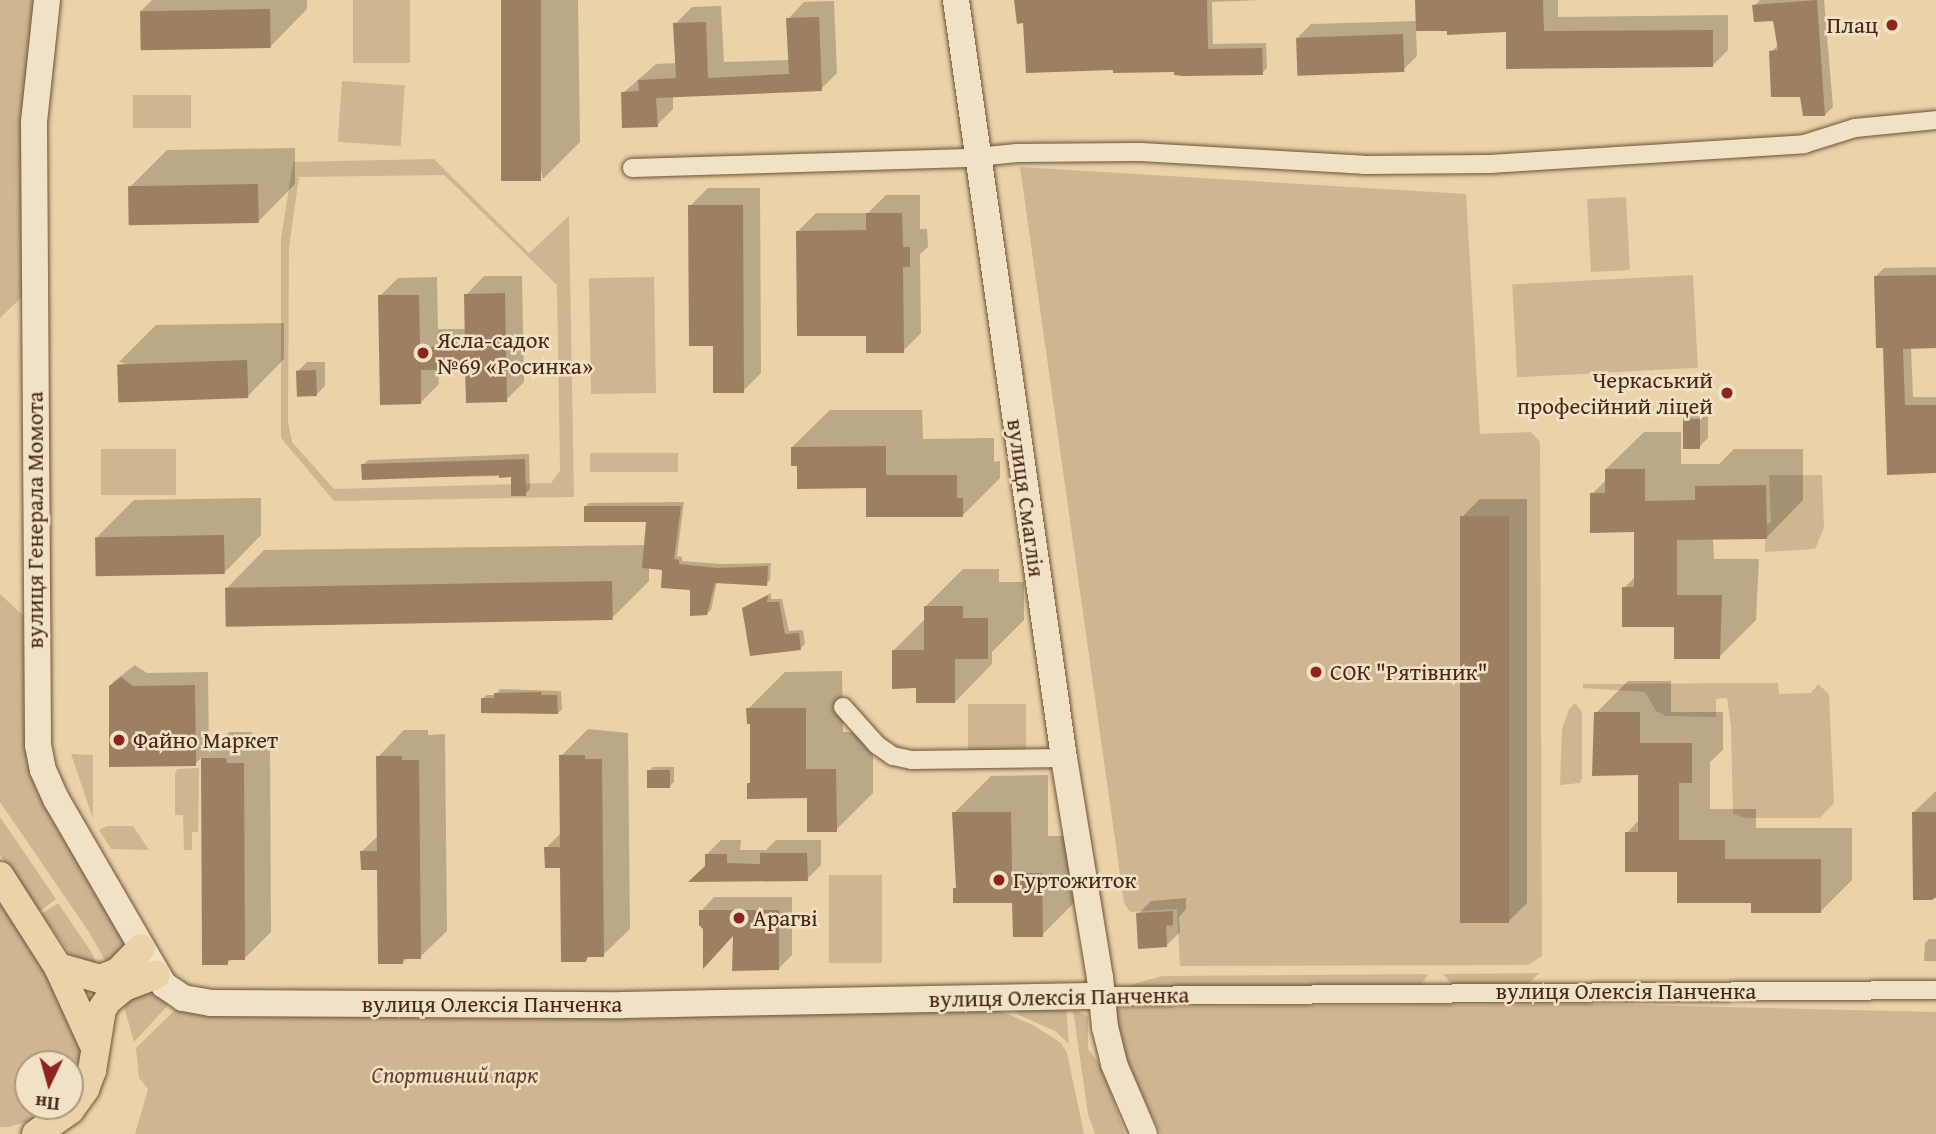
<!DOCTYPE html>
<html>
<head>
<meta charset="utf-8">
<style>
	body { margin:0 }
	#map { position:relative; width:1936px; height:1134px; overflow:hidden; background:#ead3a9; font-family:"Gentium Book Plus",serif }
	div>[style] { position:absolute }
	.green>* { inset:0; background:#ceb690; transform-origin:0 0 }
	.shadow>* { inset:0; background:#0003 }
	.building>* { inset:0; background:#9c8061; transform-origin:0 0 }
	.roads { filter:drop-shadow(0 0 2px #705138) drop-shadow(0 0 2px #705138) }
	.street>* { height:18px; margin:-9px; padding:0 9px; transform-origin:9px; border-radius:9px; background:#f1e2c7 }
	.secondary>* { height:26px; margin:-13px; padding:0 13px; transform-origin:13px; border-radius:13px; background:#f1e2c7 }
	.primary>* { height:28px; margin:-14px; padding:0 14px; transform-origin:14px; border-radius:14px; background:#ead3a9 }
	.dots>* { width:19px; height:19px; translate:-50% -50%; box-sizing:border-box; border:4px solid #f1e2c7; border-radius:50% }
	span { translate:-50% -50%; white-space:nowrap; text-align:center; line-height:1.15; -webkit-text-stroke:5px #f1e2c7; paint-order:stroke }
	.poi-label { font-size:23px; color:#472613 }
	.right { translate:-100% -50%; text-align:right }
	.left { translate:0 -50%; text-align:left }
	.street-label { font-size:23px; color:#472613 }
	.park-label { font-size:23px; color:#62432c; font-style:italic }
	.north { position:absolute; left:14px; top:1050px; width:70px; height:70px; box-sizing:border-box; background:#f1e2c7; border:2px solid #ad977f; border-radius:50%; rotate:185deg; font-size:19px; font-weight:700; line-height:28px; text-align:center; color:#472613 }
	.north::after { content:''; display:block; margin:auto; width:24px; height:32px; background:#8f2418; clip-path:polygon(50% 0,100% 100%,50% 72%,0 100%) }
</style>
</head>
<body>
<div id="map">
	<div class="green">
		<div style="clip-path:polygon(0 0,40px 0,26px 293px,0 318px)"></div>
		<div style="left:353px;top:0;width:57px;height:63px"></div>
		<div style="left:342px;top:81px;width:63px;height:61px;rotate:4deg"></div>
		<div style="left:133px;top:95px;width:58px;height:33px"></div>
		<div style="clip-path:polygon(evenodd,434px 159px,529px 253px,569px 216px,574px 497px,334px 501px,281px 438px,281px 239px,293px 162px,434px 159px,444px 175px,557px 285px,560px 471px,551px 483px,334px 489px,292px 442px,288px 421px,289px 248px,299px 177px,444px 175px)"></div>
		<div style="clip-path:polygon(1020px 167px,1466px 194px,1480px 434px,1531px 432px,1540px 442px,1542px 956px,1528px 965px,1180px 966px,1177px 909px,1130px 912px,1124px 903px)"></div>
		<div style="left:1626px;top:197px;width:73px;height:39px;rotate:87deg"></div>
		<div style="left:1693px;top:275px;width:93px;height:181px;rotate:87deg"></div>
		<div style="left:654px;top:277px;width:116px;height:65px;rotate:89deg"></div>
		<div style="left:176px;top:449px;width:46px;height:75px;rotate:90deg"></div>
		<div style="left:590px;top:453px;width:88px;height:19px"></div>
		<div style="clip-path:polygon(1769px 475px,1822px 475px,1824px 528px,1815px 549px,1765px 552px,1766px 524px,1771px 523px)"></div>
		<div style="clip-path:polygon(0 594px,27px 619px,28px 727px,130px 941px,110px 969px,89px 932px,0 802px)"></div>
		<div style="clip-path:polygon(1778px 683px,1779px 694px,1811px 693px,1818px 684px,1829px 694px,1834px 803px,1820px 818px,1746px 818px,1733px 814px,1731px 726px,1727px 698px,1716px 699px,1716px 717px,1666px 716px,1656px 711px,1645px 692px,1583px 688px,1583px 684px)"></div>
		<div style="clip-path:polygon(1575px 703px,1582px 712px,1582px 778px,1580px 783px,1560px 785px,1562px 729px,1569px 709px)"></div>
		<div style="left:968px;top:704px;width:58px;height:46px"></div>
		<div style="clip-path:polygon(71px 754px,93px 755px,93px 819px)"></div>
		<div style="clip-path:polygon(199px 768px,198px 832px,192px 832px,192px 850px,184px 850px,183px 815px,175px 815px,175px 774px,177px 769px)"></div>
		<div style="clip-path:polygon(0 817px,56px 899px,40px 911px,0 855px)"></div>
		<div style="clip-path:polygon(107px 826px,133px 826px,149px 850px,111px 849px,99px 830px)"></div>
		<div style="left:829px;top:875px;width:53px;height:88px"></div>
		<div style="clip-path:polygon(0 897px,80px 1024px,82px 1058px,70px 1088px,70px 1064px,28px 1064px,28px 1106px,55px 1106px,40px 1118px,8px 1127px,0 1127px)"></div>
		<div style="clip-path:polygon(58px 903px,90px 950px,101px 972px,80px 968px,42px 914px)"></div>
		<div style="clip-path:polygon(1539px 973px,1527px 985px,1453px 986px,1443px 974px)"></div>
		<div style="clip-path:polygon(1428px 974px,1421px 986px,1139px 989px,1130px 985px,1162px 976px)"></div>
		<div style="clip-path:polygon(148px 983px,169px 1004px,134px 1042px,121px 996px)"></div>
		<div style="clip-path:polygon(1596px 1004px,1936px 1012px,1936px 1134px,1161px 1134px,1122px 1052px,1113px 1015px,1116px 1007px)"></div>
		<div style="clip-path:polygon(1012px 1007px,1066px 1008px,1069px 1044px,1055px 1031px,1019px 1015px)"></div>
		<div style="clip-path:polygon(176px 1009px,983px 1009px,1005px 1013px,1033px 1025px,1061px 1043px,1067px 1053px,1084px 1134px,135px 1134px,148px 1089px,139px 1078px,136px 1048px)"></div>
		<div style="clip-path:polygon(1073px 1010px,1088px 1016px,1088px 1049px,1102px 1067px,1125px 1134px,1095px 1134px,1088px 1114px)"></div>
	</div>
	<div class="shadow">
		<div style="clip-path:polygon(152px 0,307px 0,307px 9px,270px 47px,141px 11px)"></div>
		<div style="clip-path:polygon(503px 0,578px 0,580px 142px,543px 179px)"></div>
		<div style="clip-path:polygon(1016px 0,1261px 0,1212px 2px,1213px 44px,1266px 43px,1267px 68px,1262px 73px,1115px 68px,1024px 21px)"></div>
		<div style="clip-path:polygon(1417px 0,1558px 0,1558px 17px,1728px 15px,1728px 50px,1713px 65px,1508px 30px,1416px 29px,1417px 56px,1403px 70px,1298px 37px,1311px 24px,1417px 21px)"></div>
		<div style="clip-path:polygon(1760px 0,1824px 0,1833px 107px,1825px 115px,1802px 95px,1771px 52px,1779px 44px,1775px 19px,1754px 6px)"></div>
		<div style="clip-path:polygon(834px 1px,837px 73px,821px 89px,673px 95px,673px 109px,657px 125px,623px 93px,656px 64px,677px 63px,675px 24px,692px 7px,721px 6px,724px 62px,790px 60px,788px 19px,804px 2px)"></div>
		<div style="clip-path:polygon(295px 148px,295px 184px,258px 222px,130px 187px,167px 150px)"></div>
		<div style="clip-path:polygon(708px 188px,760px 188px,761px 373px,743px 391px,690px 206px)"></div>
		<div style="clip-path:polygon(886px 195px,920px 195px,920px 229px,927px 229px,928px 247px,920px 254px,921px 333px,903px 351px,868px 334px,797px 232px,816px 213px,868px 213px)"></div>
		<div style="clip-path:polygon(1936px 267px,1936px 346px,1911px 347px,1913px 397px,1936px 397px,1936px 472px,1888px 473px,1885px 346px,1875px 277px,1884px 268px)"></div>
		<div style="clip-path:polygon(484px 276px,522px 276px,524px 382px,506px 400px,467px 368px,438px 368px,439px 384px,421px 402px,380px 296px,398px 278px,437px 277px,438px 329px,466px 329px,466px 295px)"></div>
		<div style="clip-path:polygon(284px 323px,284px 359px,247px 397px,119px 362px,156px 325px)"></div>
		<div style="clip-path:polygon(307px 362px,325px 362px,325px 386px,316px 395px,298px 371px)"></div>
		<div style="clip-path:polygon(830px 410px,922px 410px,923px 439px,994px 438px,994px 462px,1000px 461px,1000px 478px,963px 515px,799px 464px,792px 447px)"></div>
		<div style="clip-path:polygon(1694px 411px,1708px 411px,1708px 438px,1700px 446px,1685px 420px)"></div>
		<div style="clip-path:polygon(1644px 432px,1681px 432px,1681px 464px,1719px 464px,1734px 449px,1803px 449px,1803px 500px,1766px 538px,1713px 538px,1714px 559px,1759px 559px,1756px 620px,1719px 657px,1624px 588px,1636px 576px,1636px 531px,1592px 494px,1607px 479px,1606px 469px)"></div>
		<div style="clip-path:polygon(529px 454px,530px 489px,525px 494px,512px 476px,363px 478px,363px 465px,368px 460px)"></div>
		<div style="clip-path:polygon(261px 498px,261px 535px,224px 573px,97px 537px,134px 500px)"></div>
		<div style="clip-path:polygon(1480px 499px,1527px 499px,1527px 903px,1509px 921px,1462px 517px)"></div>
		<div style="clip-path:polygon(684px 502px,677px 556px,682px 557px,682px 561px,721px 564px,771px 563px,770px 580px,766px 584px,717px 582px,711px 610px,707px 614px,692px 588px,664px 568px,649px 567px,649px 581px,612px 618px,227px 588px,264px 550px,646px 545px,648px 520px,585px 507px,589px 503px)"></div>
		<div style="clip-path:polygon(963px 569px,999px 569px,999px 582px,1024px 582px,1024px 620px,992px 652px,992px 664px,955px 702px,918px 687px,894px 650px,926px 618px,926px 606px)"></div>
		<div style="clip-path:polygon(771px 593px,771px 599px,782px 599px,789px 631px,803px 630px,805px 644px,801px 648px,744px 609px)"></div>
		<div style="clip-path:polygon(135px 665px,147px 673px,208px 672px,209px 753px,229px 732px,252px 732px,253px 737px,270px 737px,271px 932px,244px 959px,232px 959px,227px 963px,204px 963px,202px 757px,195px 764px,110px 692px,113px 682px)"></div>
		<div style="clip-path:polygon(842px 671px,843px 732px,873px 732px,873px 793px,836px 830px,808px 796px,749px 784px,752px 781px,751px 722px,748px 709px,785px 672px)"></div>
		<div style="clip-path:polygon(1628px 681px,1671px 681px,1671px 712px,1723px 712px,1723px 750px,1710px 762px,1710px 809px,1756px 809px,1756px 828px,1852px 828px,1852px 880px,1821px 911px,1752px 901px,1679px 870px,1627px 833px,1639px 820px,1639px 774px,1596px 713px)"></div>
		<div style="clip-path:polygon(500px 689px,561px 691px,562px 709px,558px 713px,483px 698px,487px 695px,496px 695px)"></div>
		<div style="clip-path:polygon(588px 729px,628px 733px,630px 929px,603px 955px,591px 955px,586px 960px,562px 866px,546px 848px,562px 832px,561px 756px)"></div>
		<div style="clip-path:polygon(404px 730px,428px 730px,428px 735px,445px 734px,447px 931px,420px 957px,408px 957px,403px 962px,379px 868px,362px 851px,379px 835px,378px 757px)"></div>
		<div style="clip-path:polygon(653px 767px,674px 767px,674px 782px,670px 786px,649px 771px)"></div>
		<div style="clip-path:polygon(1048px 775px,1048px 836px,1078px 836px,1079px 898px,1042px 935px,1014px 901px,955px 889px,958px 886px,954px 813px,991px 776px)"></div>
		<div style="clip-path:polygon(1936px 791px,1936px 898px,1914px 898px,1913px 813px)"></div>
		<div style="clip-path:polygon(721px 840px,741px 840px,740px 850px,766px 850px,776px 840px,821px 840px,821px 865px,807px 879px,707px 866px,707px 854px)"></div>
		<div style="clip-path:polygon(714px 897px,792px 897px,792px 955px,779px 968px,734px 933px,705px 928px,701px 911px)"></div>
		<div style="clip-path:polygon(1186px 898px,1186px 909px,1179px 917px,1180px 932px,1166px 946px,1138px 914px,1151px 901px)"></div>
		<div style="clip-path:polygon(1929px 939px,1936px 939px,1936px 961px,1924px 961px,1925px 943px)"></div>
	</div>
	<div class="building">
		<div style="left:501px;top:0;width:40px;height:181px"></div>
		<div style="clip-path:polygon(1014px 0,1207px 0,1208px 49px,1262px 48px,1263px 75px,1183px 76px,1174px 75px,1174px 72px,1113px 73px,1113px 70px,1026px 73px,1023px 23px,1017px 24px)"></div>
		<div style="clip-path:polygon(1415px 0,1543px 0,1544px 31px,1713px 30px,1713px 67px,1506px 69px,1506px 32px,1447px 35px,1447px 31px,1416px 31px)"></div>
		<div style="clip-path:polygon(1817px 0,1825px 116px,1803px 116px,1800px 97px,1771px 97px,1769px 51px,1778px 50px,1773px 21px,1754px 22px,1752px 5px)"></div>
		<div style="left:270px;top:9px;width:39px;height:130px;rotate:89deg"></div>
		<div style="clip-path:polygon(819px 17px,822px 91px,656px 98px,658px 127px,622px 128px,621px 92px,639px 91px,638px 80px,676px 78px,673px 23px,706px 22px,708px 78px,789px 74px,786px 18px)"></div>
		<div style="left:1403px;top:34px;width:38px;height:107px;rotate:88deg"></div>
		<div style="left:258px;top:184px;width:39px;height:130px;rotate:89deg"></div>
		<div style="clip-path:polygon(688px 205px,743px 205px,744px 393px,713px 393px,713px 346px,689px 346px)"></div>
		<div style="clip-path:polygon(866px 213px,902px 213px,903px 247px,910px 247px,910px 267px,903px 267px,904px 353px,866px 353px,866px 336px,797px 336px,796px 231px,866px 230px)"></div>
		<div style="clip-path:polygon(1936px 275px,1936px 348px,1903px 349px,1905px 405px,1936px 405px,1936px 473px,1887px 475px,1883px 348px,1876px 348px,1874px 276px)"></div>
		<div style="clip-path:polygon(505px 293px,507px 402px,466px 403px,465px 369px,421px 370px,421px 404px,380px 405px,378px 295px,419px 295px,420px 347px,465px 346px,464px 294px)"></div>
		<div style="left:247px;top:360px;width:38px;height:130px;rotate:88deg"></div>
		<div style="left:316px;top:370px;width:26px;height:20px;rotate:88deg"></div>
		<div style="left:1683px;top:419px;width:17px;height:30px"></div>
		<div style="clip-path:polygon(886px 446px,886px 475px,957px 475px,957px 498px,963px 498px,963px 517px,866px 517px,866px 488px,797px 489px,797px 466px,791px 466px,791px 447px)"></div>
		<div style="clip-path:polygon(525px 459px,526px 496px,511px 496px,511px 477px,499px 478px,499px 475px,362px 480px,361px 464px)"></div>
		<div style="clip-path:polygon(1605px 469px,1645px 469px,1645px 501px,1695px 500px,1695px 486px,1766px 485px,1767px 539px,1677px 540px,1677px 595px,1722px 595px,1720px 659px,1674px 659px,1674px 627px,1622px 627px,1622px 587px,1634px 587px,1634px 532px,1590px 533px,1590px 493px,1605px 493px)"></div>
		<div style="clip-path:polygon(584px 506px,681px 506px,674px 559px,679px 560px,679px 564px,717px 568px,768px 566px,767px 586px,715px 583px,707px 615px,690px 616px,690px 590px,661px 588px,662px 570px,642px 568px,646px 522px,584px 522px)"></div>
		<div style="left:1460px;top:516px;width:49px;height:407px"></div>
		<div style="left:224px;top:535px;width:39px;height:129px;rotate:89deg"></div>
		<div style="left:612px;top:581px;width:39px;height:387px;rotate:89deg"></div>
		<div style="clip-path:polygon(768px 595px,767px 602px,779px 602px,785px 634px,799px 633px,801px 650px,750px 656px,742px 608px)"></div>
		<div style="clip-path:polygon(924px 606px,963px 606px,963px 618px,988px 618px,988px 659px,955px 659px,955px 703px,916px 703px,916px 688px,892px 689px,892px 650px,924px 650px)"></div>
		<div style="clip-path:polygon(121px 677px,133px 686px,195px 685px,196px 766px,109px 767px,109px 686px)"></div>
		<div style="clip-path:polygon(541px 692px,541px 695px,557px 695px,558px 714px,481px 713px,481px 698px,494px 698px,494px 693px)"></div>
		<div style="clip-path:polygon(746px 708px,806px 708px,806px 769px,836px 769px,837px 832px,807px 832px,807px 798px,747px 799px,747px 783px,750px 783px,750px 724px,747px 724px)"></div>
		<div style="clip-path:polygon(1594px 712px,1640px 712px,1640px 743px,1692px 743px,1692px 783px,1679px 783px,1679px 840px,1725px 840px,1725px 859px,1821px 859px,1821px 913px,1751px 913px,1751px 903px,1677px 903px,1677px 872px,1625px 872px,1625px 832px,1638px 832px,1638px 775px,1592px 776px)"></div>
		<div style="clip-path:polygon(559px 755px,585px 755px,585px 759px,602px 759px,604px 957px,587px 957px,586px 962px,561px 962px,560px 868px,545px 868px,544px 847px,560px 847px)"></div>
		<div style="clip-path:polygon(376px 756px,402px 756px,402px 760px,419px 760px,421px 959px,403px 959px,403px 964px,378px 964px,377px 870px,361px 870px,360px 851px,377px 851px)"></div>
		<div style="clip-path:polygon(201px 758px,226px 758px,227px 763px,244px 763px,245px 960px,228px 960px,228px 965px,202px 965px)"></div>
		<div style="left:647px;top:770px;width:23px;height:18px"></div>
		<div style="clip-path:polygon(952px 812px,1011px 812px,1012px 873px,1042px 873px,1043px 937px,1013px 937px,1012px 903px,953px 903px,953px 888px,956px 888px)"></div>
		<div style="clip-path:polygon(1912px 812px,1936px 812px,1936px 897px,1932px 900px,1913px 900px)"></div>
		<div style="clip-path:polygon(760px 853px,807px 853px,808px 881px,688px 882px,705px 866px,705px 854px,727px 854px,727px 863px,760px 864px)"></div>
		<div style="clip-path:polygon(699px 910px,779px 910px,779px 970px,732px 971px,733px 936px,703px 969px,703px 929px,699px 925px)"></div>
		<div style="clip-path:polygon(1173px 911px,1173px 925px,1166px 926px,1167px 947px,1138px 949px,1136px 913px)"></div>
	</div>
	<div class="roads">
		<div class="street">
			<div style="left:632px;top:168px;width:336px;rotate:-1.7deg"></div>
			<div style="left:968px;top:158px;width:49px;rotate:-5.8deg"></div>
			<div style="left:1017px;top:153px;width:124px;rotate:-0.5deg"></div>
			<div style="left:1141px;top:152px;width:223px;rotate:3.3deg"></div>
			<div style="left:1364px;top:165px;width:126px;rotate:-0.5deg"></div>
			<div style="left:1490px;top:164px;width:315px;rotate:-3.6deg"></div>
			<div style="left:1804px;top:144px;width:53px;rotate:-17.4deg"></div>
			<div style="left:1855px;top:128px;width:81px;rotate:-5.6deg"></div>
			<div style="left:843px;top:707px;width:51px;rotate:48.2deg"></div>
			<div style="left:877px;top:745px;width:19px;rotate:35deg"></div>
			<div style="left:893px;top:756px;width:19px;rotate:12deg"></div>
			<div style="left:912px;top:760px;width:152px;rotate:-0.8deg"></div>
			<div style="left:1103px;top:996px;width:833px;rotate:-0.41deg"></div>
		</div>
		<div class="secondary">
			<div style="left:47px;top:0;width:123px;rotate:96.1deg"></div>
			<div style="left:34px;top:122px;width:623px;rotate:89.63deg"></div>
			<div style="left:38px;top:745px;width:25px;rotate:79deg"></div>
			<div style="left:43px;top:770px;width:32px;rotate:66deg"></div>
			<div style="left:56px;top:799px;width:215px;rotate:59.9deg"></div>
			<div style="left:164px;top:985px;width:23px;rotate:34deg"></div>
			<div style="left:183px;top:998px;width:28px;rotate:10deg"></div>
			<div style="left:211px;top:1003px;width:411px;rotate:0.3deg"></div>
			<div style="left:622px;top:1005px;width:481px;rotate:-1.1deg"></div>
			<div style="left:956px;top:0;width:766px;rotate:81.89deg"></div>
			<div style="left:1064px;top:758px;width:222px;rotate:80.7deg"></div>
			<div style="left:1100px;top:977px;width:50px;rotate:84.3deg"></div>
			<div style="left:1105px;top:1027px;width:38px;rotate:76deg"></div>
			<div style="left:1114px;top:1064px;width:76px;rotate:66.8deg"></div>
		</div>
		<div class="primary">
			<div style="left:0;top:876px;width:108px;rotate:57.5deg"></div>
			<div style="left:58px;top:967px;width:89px;rotate:65.4deg"></div>
			<div style="left:58px;top:967px;width:44px;rotate:15.9deg"></div>
			<div style="left:100px;top:979px;width:19px;rotate:-21deg"></div>
			<div style="left:118px;top:972px;width:33px;rotate:-46deg"></div>
			<div style="left:36px;top:1134px;width:42px;rotate:-35.2deg"></div>
			<div style="left:70px;top:1110px;width:26px;rotate:-54deg"></div>
			<div style="left:85px;top:1089px;width:19px;rotate:-69deg"></div>
			<div style="left:92px;top:1071px;width:63px;rotate:-80.8deg"></div>
			<div style="left:102px;top:1009px;width:11px;rotate:-56deg"></div>
			<div style="left:108px;top:1000px;width:21px;rotate:-39deg"></div>
			<div style="left:124px;top:987px;width:34px;rotate:-21deg"></div>
		</div>
	</div>
	<div class="dots">
		<div style="left:1892px;top:25px;background:#8f2418"></div>
		<div style="left:423px;top:353px;background:#8f2418"></div>
		<div style="left:1727px;top:393px;background:#8f2418"></div>
		<div style="left:1316px;top:672px;background:#8f2418"></div>
		<div style="left:119px;top:740px;background:#8f2418"></div>
		<div style="left:999px;top:880px;background:#8f2418"></div>
		<div style="left:739px;top:918px;background:#8f2418"></div>
	</div>
	<div class="poi-label">
		<span class="right" style="left:1878px;top:25px">Плац</span>
		<span class="left" style="left:437px;top:353px">Ясла-садок<br>№69 «Росинка»</span>
		<span class="right" style="left:1713px;top:393px">Черкаський<br>професійний ліцей</span>
		<span class="left" style="left:1330px;top:672px">СОК "Рятівник"</span>
		<span class="left" style="left:133px;top:740px">Файно Маркет</span>
		<span class="left" style="left:1013px;top:880px">Гуртожиток</span>
		<span class="left" style="left:753px;top:918px">Арагві</span>
	</div>
	<div class="street-label">
		<span style="left:1026px;top:498px;rotate:82deg">вулиця Смаглія</span>
		<span style="left:35px;top:520px;rotate:-90deg">вулиця Генерала Момота</span>
		<span style="left:1626px;top:991px">вулиця Олексія Панченка</span>
		<span style="left:1059px;top:997px;rotate:-1deg">вулиця Олексія Панченка</span>
		<span style="left:492px;top:1004px">вулиця Олексія Панченка</span>
	</div>
	<div class="park-label">
		<span style="left:455px;top:1075px">Спортивний парк</span>
	</div>
	<div class="north">Пн</div>
</div>
</body>
</html>
